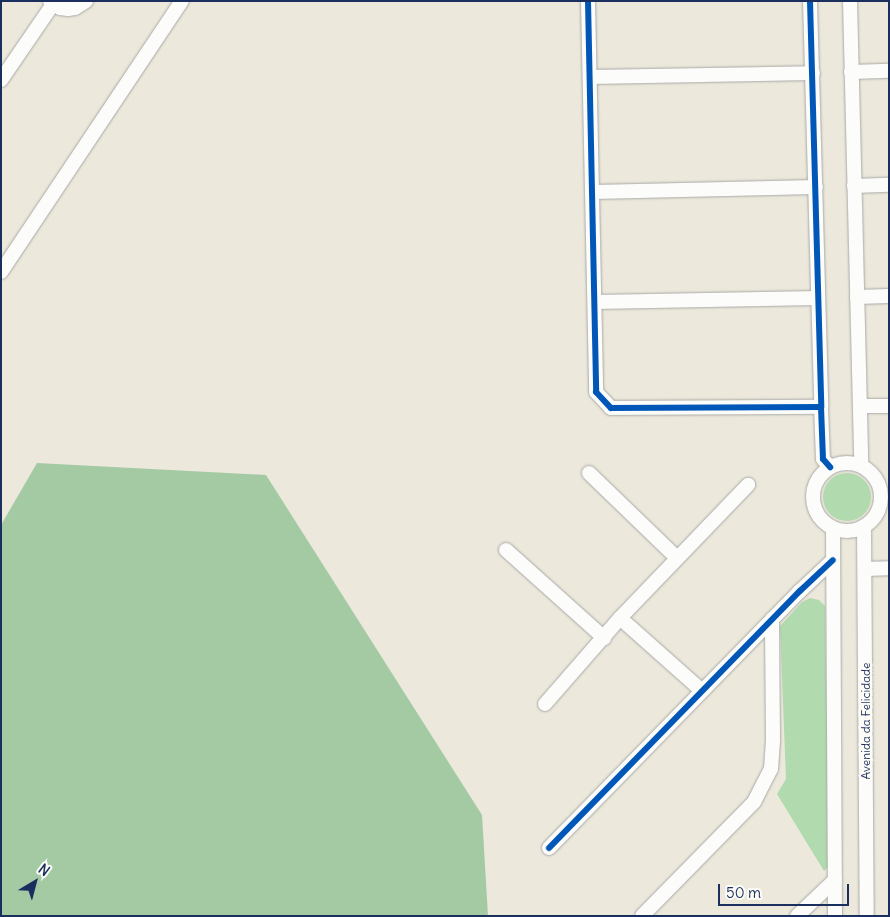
<!DOCTYPE html>
<html>
<head>
<meta charset="utf-8">
<style>
	body { margin:0 }
	#map { position:relative; width:890px; height:917px; overflow:hidden; background:#ece8db; font-family:Delius,sans-serif }
	div>[style] { position:absolute }
	.green>* { inset:0; background:#b2daaf }
	.round { border-radius:50% }
	.forest>* { inset:0; background:#a4caa4 }
	.roads { filter:drop-shadow(0 0 1px #a8a9a7) drop-shadow(0 0 1px #a8a9a7) }
	.street>* { height:14px; margin:-7px; padding:0 7px; transform-origin:7px; border-radius:7px; background:#fcfcfa }
	.street>.ring { margin:-7px; padding:0; box-sizing:content-box; background:none; border:14px solid #fcfcfa; border-radius:50% }
	.cycleway>* { height:6px; margin:-3px; padding:0 3px; transform-origin:3px; border-radius:3px; background:#0057b8 }
	span { translate:-50% -50%; white-space:nowrap; text-align:center; line-height:1.15; -webkit-text-stroke:5px #fdfcf7; paint-order:stroke }
	.street-label { font-size:12px; color:#1b2f5e }
	.frame { position:absolute; inset:0; border:2px solid #1b2f5e; pointer-events:none }
	.north { position:absolute; left:10px; top:857px; width:50px; height:50px; -webkit-text-stroke:4px #fdfcf7; paint-order:stroke; rotate:37deg; font-size:14px; font-weight:700; line-height:20px; text-align:center; color:#1b2f5e }
	.north::after { content:''; display:block; margin:auto; width:18px; height:22px; background:#1b2f5e; clip-path:polygon(50% 0,100% 100%,50% 72%,0 100%) }
	.scale { position:absolute; left:718px; top:884px; width:131px; height:22px; box-sizing:border-box; border:2px solid #1b2f5e; border-top:0; padding-left:6px; font-size:15px; line-height:18px; white-space:nowrap; color:#1b2f5e; -webkit-text-stroke:4px #fdfcf7; paint-order:stroke }
</style>
</head>
<body>
<div id="map">
	<div class="green">
		<div class="round" style="left:823px;top:473px;width:48px;height:48px"></div>
		<div style="clip-path:polygon(810px 598px,819px 600px,825px 606px,829px 866px,824px 871px,777px 794px,786px 779px,780px 626px,802px 602px)"></div>
	</div>
	<div class="forest">
		<div style="clip-path:polygon(37px 463px,266px 475px,482px 815px,488px 916px,1px 916px,1px 525px)"></div>
	</div>
	<div class="roads">
		<div class="street">
			<div style="left:50px;top:1px;width:12px;rotate:35deg"></div>
			<div style="left:60px;top:8px;width:8px;rotate:7deg"></div>
			<div style="left:68px;top:9px;width:7px;rotate:-8deg"></div>
			<div style="left:75px;top:8px;width:13px;rotate:-32deg"></div>
			<div style="left:588px;top:1px;width:391px;rotate:88.8deg"></div>
			<div style="left:596px;top:392px;width:22px;rotate:47deg"></div>
			<div style="left:611px;top:408px;width:210px;rotate:-0.3deg"></div>
			<div style="left:810px;top:1px;width:406px;rotate:88.4deg"></div>
			<div style="left:821px;top:407px;width:52px;rotate:87.8deg"></div>
			<div style="left:823px;top:459px;width:11px;rotate:49deg"></div>
			<div style="left:850px;top:1px;width:465px;rotate:88.6deg"></div>
			<div style="left:851px;top:72px;width:38px;rotate:-2deg"></div>
			<div style="left:591px;top:77px;width:222px;rotate:-1deg"></div>
			<div style="left:1px;top:80px;width:92px;rotate:-55.6deg"></div>
			<div style="left:854px;top:186px;width:35px;rotate:-2deg"></div>
			<div style="left:593px;top:192px;width:223px;rotate:-1.3deg"></div>
			<div style="left:1px;top:272px;width:326px;rotate:-56.3deg"></div>
			<div style="left:857px;top:297px;width:32px;rotate:-2deg"></div>
			<div style="left:595px;top:302px;width:223px;rotate:-1deg"></div>
			<div style="left:860px;top:406px;width:29px"></div>
			<div class="ring" style="left:813px;top:463px;width:54px;height:54px"></div>
			<div style="left:589px;top:473px;width:122px;rotate:44deg"></div>
			<div style="left:864px;top:527px;width:389px;rotate:89.6deg"></div>
			<div style="left:833px;top:529px;width:387px;rotate:89.7deg"></div>
			<div style="left:506px;top:550px;width:132px;rotate:41.9deg"></div>
			<div style="left:865px;top:569px;width:24px;rotate:-2deg"></div>
			<div style="left:620px;top:618px;width:108px;rotate:41.6deg"></div>
			<div style="left:545px;top:704px;width:114px;rotate:-48.9deg"></div>
			<div style="left:620px;top:618px;width:185px;rotate:-46.1deg"></div>
			<div style="left:549px;top:848px;width:359px;rotate:-45.7deg"></div>
			<div style="left:800px;top:591px;width:45px;rotate:-43.2deg"></div>
			<div style="left:642px;top:916px;width:160px;rotate:-45.5deg"></div>
			<div style="left:754px;top:802px;width:37px;rotate:-63deg"></div>
			<div style="left:771px;top:769px;width:29px;rotate:-86deg"></div>
			<div style="left:773px;top:740px;width:121px;rotate:-90.5deg"></div>
			<div style="left:797px;top:916px;width:52px;rotate:-43.5deg"></div>
		</div>
	</div>
	<div class="cycleway">
		<div style="left:588px;top:1px;width:391px;rotate:88.8deg"></div>
		<div style="left:596px;top:392px;width:22px;rotate:47deg"></div>
		<div style="left:611px;top:408px;width:210px;rotate:-0.3deg"></div>
		<div style="left:810px;top:1px;width:406px;rotate:88.4deg"></div>
		<div style="left:821px;top:407px;width:52px;rotate:87.8deg"></div>
		<div style="left:823px;top:459px;width:11px;rotate:49deg"></div>
		<div style="left:549px;top:848px;width:359px;rotate:-45.7deg"></div>
		<div style="left:800px;top:591px;width:45px;rotate:-43.2deg"></div>
	</div>
	<div class="street-label">
		<span style="left:866px;top:721px;rotate:-90deg">Avenida da Felicidade</span>
	</div>
	<div class="frame"></div>
	<div class="north">N</div>
	<div class="scale">50 m</div>
</div>
</body>
</html>
